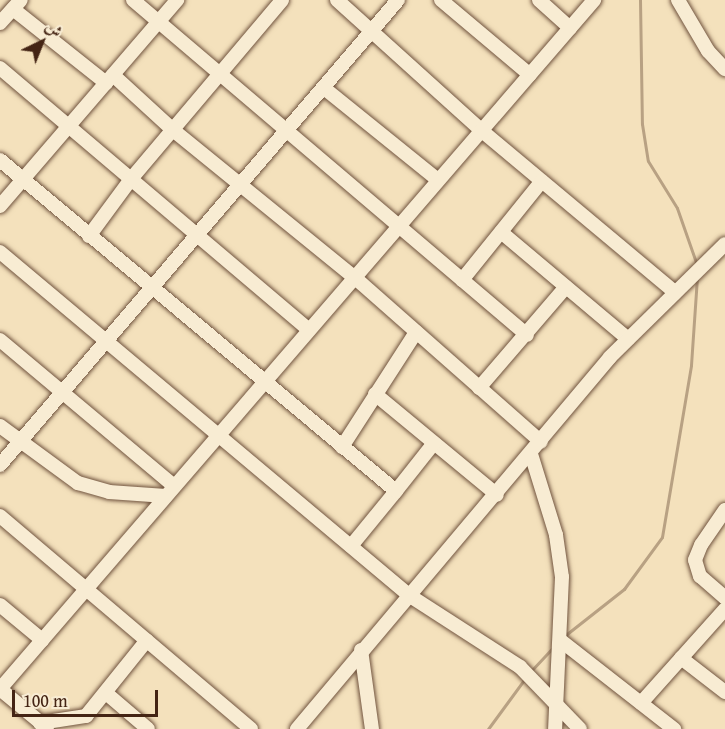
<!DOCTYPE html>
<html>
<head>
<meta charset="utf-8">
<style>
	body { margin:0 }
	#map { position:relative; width:725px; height:729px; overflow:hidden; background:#f4e1bc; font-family:"Gentium Book Plus",Amiri,serif }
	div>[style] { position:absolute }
	.stream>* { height:3px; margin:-1.5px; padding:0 1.5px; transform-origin:1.5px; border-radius:1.5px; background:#b8a183 }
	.roads { filter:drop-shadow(0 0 2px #70533e) drop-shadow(0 0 2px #70533e) }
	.minor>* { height:14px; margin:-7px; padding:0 7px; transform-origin:7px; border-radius:7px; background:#f8ecd3 }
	span { translate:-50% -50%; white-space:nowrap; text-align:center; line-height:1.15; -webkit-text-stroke:4.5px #f8ecd3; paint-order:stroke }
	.north { position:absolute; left:12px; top:12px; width:60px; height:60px; -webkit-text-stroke:4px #f8ecd3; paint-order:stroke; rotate:43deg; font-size:16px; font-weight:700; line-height:24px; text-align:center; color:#442414 }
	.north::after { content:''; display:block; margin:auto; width:21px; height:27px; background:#442414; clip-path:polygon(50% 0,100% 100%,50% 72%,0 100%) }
	.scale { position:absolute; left:12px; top:690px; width:146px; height:27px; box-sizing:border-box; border:3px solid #442414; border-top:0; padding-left:8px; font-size:18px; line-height:21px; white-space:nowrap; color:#442414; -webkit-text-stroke:4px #f8ecd3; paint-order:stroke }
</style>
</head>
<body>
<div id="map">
	<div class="stream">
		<div style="left:640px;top:0;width:124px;rotate:89.1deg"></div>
		<div style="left:642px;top:124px;width:37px;rotate:81deg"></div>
		<div style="left:648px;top:161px;width:55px;rotate:58.3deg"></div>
		<div style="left:677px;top:208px;width:60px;rotate:70.7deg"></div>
		<div style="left:563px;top:637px;width:78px;rotate:-38.2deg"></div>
		<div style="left:624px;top:589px;width:64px;rotate:-53.8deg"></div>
		<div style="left:662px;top:537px;width:174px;rotate:-80.4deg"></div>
		<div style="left:691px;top:365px;width:87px;rotate:-86.1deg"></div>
		<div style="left:530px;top:672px;width:35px;rotate:-47deg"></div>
		<div style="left:488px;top:729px;width:64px;rotate:-53.8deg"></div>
	</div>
	<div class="roads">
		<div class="minor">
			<div style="left:133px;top:0;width:517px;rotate:40.37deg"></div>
			<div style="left:337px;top:0;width:194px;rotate:42.1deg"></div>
			<div style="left:481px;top:130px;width:253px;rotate:39.9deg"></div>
			<div style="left:441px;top:0;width:116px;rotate:40.1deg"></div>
			<div style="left:539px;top:0;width:42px;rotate:42.1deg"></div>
			<div style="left:678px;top:0;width:59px;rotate:59.5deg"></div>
			<div style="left:708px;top:51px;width:25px;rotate:47deg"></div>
			<div style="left:13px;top:9px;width:119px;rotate:38.5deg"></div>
			<div style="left:0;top:23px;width:31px;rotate:-48deg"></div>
			<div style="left:0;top:68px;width:405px;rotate:40.3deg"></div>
			<div style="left:113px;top:75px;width:81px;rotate:42.5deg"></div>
			<div style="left:173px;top:130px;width:233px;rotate:39.1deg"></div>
			<div style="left:354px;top:277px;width:249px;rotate:41.4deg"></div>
			<div style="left:324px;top:88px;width:146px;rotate:38.9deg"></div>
			<div style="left:0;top:160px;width:516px;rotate:39.89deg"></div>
			<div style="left:396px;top:491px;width:71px;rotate:129.3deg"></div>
			<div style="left:0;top:206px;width:272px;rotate:-49.3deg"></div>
			<div style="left:501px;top:232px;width:166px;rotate:40.1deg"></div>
			<div style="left:89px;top:236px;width:71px;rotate:-53.6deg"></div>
			<div style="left:131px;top:179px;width:234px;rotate:-49.8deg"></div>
			<div style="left:0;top:252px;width:535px;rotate:40deg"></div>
			<div style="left:410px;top:596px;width:131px;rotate:32.8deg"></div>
			<div style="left:520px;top:667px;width:86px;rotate:45.9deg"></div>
			<div style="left:462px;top:280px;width:127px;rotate:-51.1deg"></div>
			<div style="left:0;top:340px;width:227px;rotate:40deg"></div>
			<div style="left:479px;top:388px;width:133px;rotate:-49.3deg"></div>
			<div style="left:375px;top:394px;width:158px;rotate:39.6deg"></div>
			<div style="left:0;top:426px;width:97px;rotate:36.2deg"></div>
			<div style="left:78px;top:483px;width:32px;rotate:16deg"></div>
			<div style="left:109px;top:492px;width:57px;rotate:4deg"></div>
			<div style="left:342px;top:447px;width:137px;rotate:-57.2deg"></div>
			<div style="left:531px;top:454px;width:85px;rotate:72.8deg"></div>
			<div style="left:556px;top:535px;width:42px;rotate:81.9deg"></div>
			<div style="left:562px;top:577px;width:152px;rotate:92.6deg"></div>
			<div style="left:0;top:465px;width:612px;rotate:-49.44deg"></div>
			<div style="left:396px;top:491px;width:61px;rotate:-51.6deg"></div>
			<div style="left:725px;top:510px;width:42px;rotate:124.4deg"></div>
			<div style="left:701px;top:545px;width:16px;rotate:112deg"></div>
			<div style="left:695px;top:560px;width:17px;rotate:73deg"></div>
			<div style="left:700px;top:576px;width:33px;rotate:41deg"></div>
			<div style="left:0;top:516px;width:329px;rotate:40.3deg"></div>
			<div style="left:0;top:605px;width:55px;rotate:39.8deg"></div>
			<div style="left:560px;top:640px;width:145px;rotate:38deg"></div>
			<div style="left:361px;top:650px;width:80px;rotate:82.1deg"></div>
			<div style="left:681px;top:658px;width:56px;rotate:37.7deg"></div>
			<div style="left:0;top:689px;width:910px;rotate:-49.23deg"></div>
			<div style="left:0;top:689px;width:61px;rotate:39.7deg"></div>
			<div style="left:106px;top:693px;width:55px;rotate:40.6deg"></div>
			<div style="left:641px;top:703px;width:126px;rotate:-48.2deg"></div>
			<div style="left:40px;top:723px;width:47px;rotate:-8.7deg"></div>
			<div style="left:86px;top:716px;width:97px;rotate:-51.2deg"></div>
			<div style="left:297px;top:729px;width:486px;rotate:-49.9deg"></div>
			<div style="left:610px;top:357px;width:161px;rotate:-44.5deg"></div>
		</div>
	</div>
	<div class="north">ش</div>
	<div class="scale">100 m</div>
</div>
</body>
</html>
